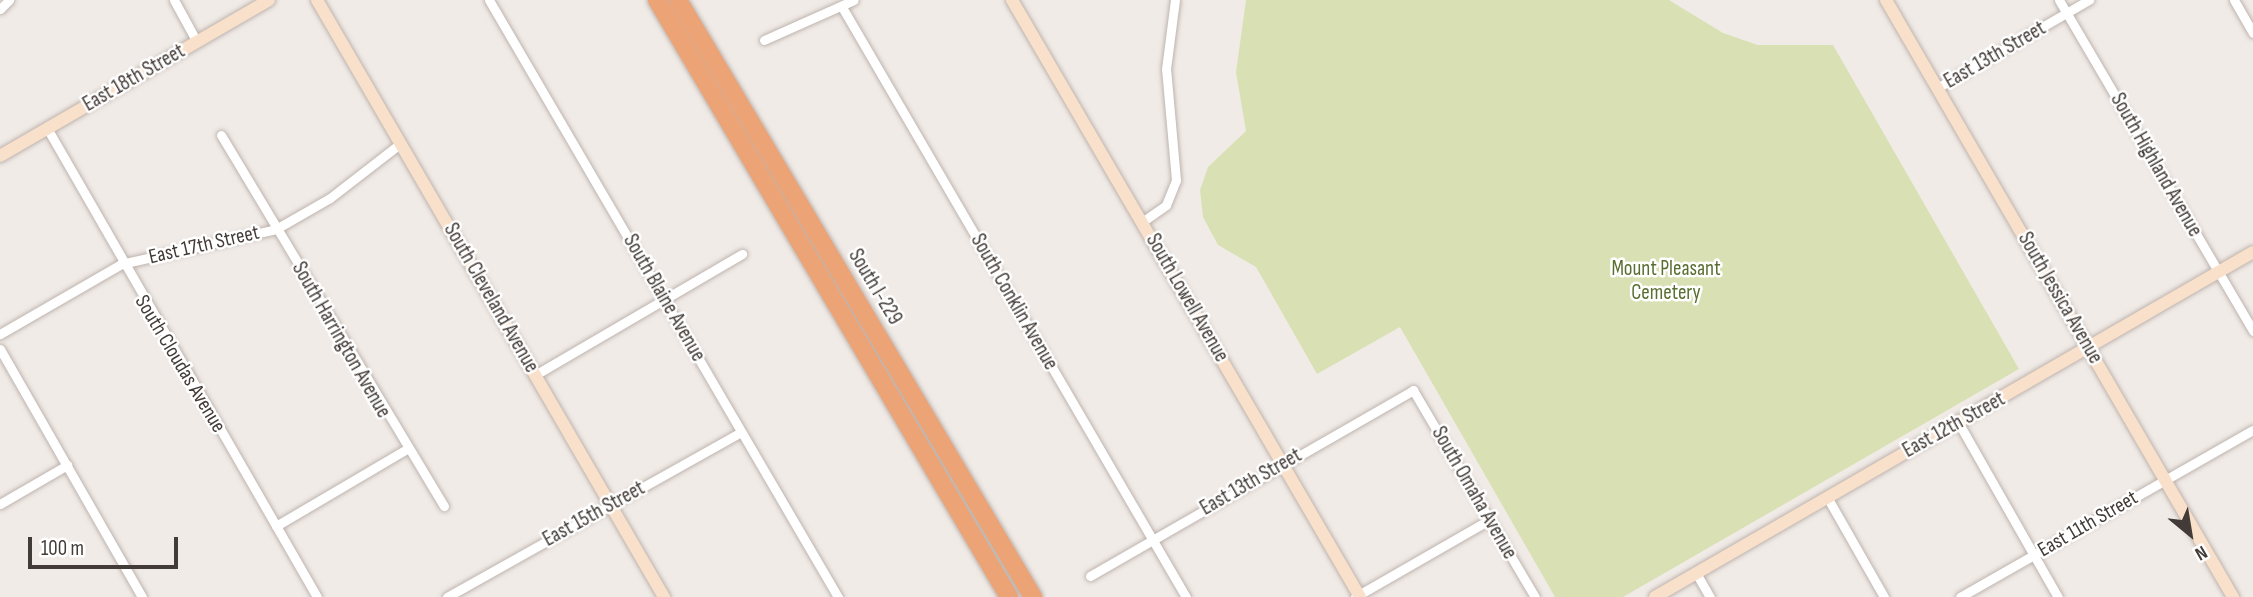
<!DOCTYPE html>
<html>
<head>
<meta charset="utf-8">
<style>
	body { margin:0 }
	#map { position:relative; width:2253px; height:597px; overflow:hidden; background:#f1ebe7; font-family:"Sofia Sans Condensed",sans-serif }
	div>[style] { position:absolute }
	.green>* { inset:0; background:#d9e1b4 }
	.roads { filter:drop-shadow(0 0 2px #beb4ae) drop-shadow(0 0 2px #beb4ae) }
	.street>* { height:9px; margin:-4.5px; padding:0 4.5px; transform-origin:4.5px; border-radius:4.5px; background:#fff }
	.secondary>* { height:12px; margin:-6px; padding:0 6px; transform-origin:6px; border-radius:6px; background:#f8e0ca }
	.highway>* { height:18px; margin:-9px; padding:0 9px; transform-origin:9px; border-radius:9px; background:#eca477 }
	span { translate:-50% -50%; white-space:nowrap; text-align:center; line-height:1.15; -webkit-text-stroke:5px #fff; paint-order:stroke }
	.street-label { font-size:21px; color:#433b37 }
	.park-label { font-size:21px; color:#596e31 }
	.north { position:absolute; left:2155px; top:499px; width:70px; height:70px; -webkit-text-stroke:5px #fff; paint-order:stroke; rotate:150deg; font-size:19px; font-weight:700; line-height:28px; text-align:center; color:#433b37 }
	.north::after { content:''; display:block; margin:auto; width:24px; height:32px; background:#433b37; clip-path:polygon(50% 0,100% 100%,50% 72%,0 100%) }
	.scale { position:absolute; left:28px; top:537px; width:150px; height:32px; box-sizing:border-box; border:4px solid #433b37; border-top:0; padding-left:9px; font-size:21px; line-height:24px; white-space:nowrap; color:#433b37; -webkit-text-stroke:5px #fff; paint-order:stroke }
</style>
</head>
<body>
<div id="map">
	<div class="green">
		<div style="clip-path:polygon(1246px 0,1669px 0,1723px 33px,1758px 45px,1833px 45px,2019px 369px,1623px 597px,1555px 597px,1400px 327px,1317px 374px,1256px 267px,1218px 245px,1203px 217px,1200px 190px,1208px 167px,1246px 131px,1236px 72px)"></div>
	</div>
	<div class="roads">
		<div class="street">
			<div style="left:174px;top:0;width:48px;rotate:61.3deg"></div>
			<div style="left:489px;top:0;width:692px;rotate:59.69deg"></div>
			<div style="left:2059px;top:0;width:384px;rotate:59.6deg"></div>
			<div style="left:2234px;top:0;width:38px;rotate:60deg"></div>
			<div style="left:842px;top:7px;width:683px;rotate:59.76deg"></div>
			<div style="left:0;top:9px;width:13px;rotate:-45deg"></div>
			<div style="left:764px;top:40px;width:98px;rotate:-24deg"></div>
			<div style="left:1937px;top:88px;width:176px;rotate:-30.1deg"></div>
			<div style="left:47px;top:128px;width:541px;rotate:60.07deg"></div>
			<div style="left:221px;top:135px;width:433px;rotate:59deg"></div>
			<div style="left:1142px;top:222px;width:29px;rotate:-35deg"></div>
			<div style="left:1166px;top:205px;width:27px;rotate:-68deg"></div>
			<div style="left:1176px;top:180px;width:111px;rotate:-95.1deg"></div>
			<div style="left:1166px;top:69px;width:70px;rotate:-82.6deg"></div>
			<div style="left:0;top:334px;width:140px;rotate:-30deg"></div>
			<div style="left:121px;top:264px;width:159px;rotate:-12.7deg"></div>
			<div style="left:276px;top:229px;width:62px;rotate:-29.9deg"></div>
			<div style="left:330px;top:198px;width:90px;rotate:-37.8deg"></div>
			<div style="left:0;top:349px;width:286px;rotate:60.2deg"></div>
			<div style="left:535px;top:375px;width:240px;rotate:-30.3deg"></div>
			<div style="left:1958px;top:422px;width:202px;rotate:60.3deg"></div>
			<div style="left:1827px;top:497px;width:115px;rotate:60.3deg"></div>
			<div style="left:0;top:504px;width:78px;rotate:-30.2deg"></div>
			<div style="left:276px;top:526px;width:150px;rotate:-30.5deg"></div>
			<div style="left:1696px;top:573px;width:28px;rotate:60deg"></div>
			<div style="left:1090px;top:576px;width:373px;rotate:-29.9deg"></div>
			<div style="left:1413px;top:390px;width:240px;rotate:59.5deg"></div>
			<div style="left:447px;top:597px;width:337px;rotate:-29.3deg"></div>
			<div style="left:1355px;top:597px;width:155px;rotate:-29.9deg"></div>
			<div style="left:1960px;top:597px;width:337px;rotate:-29.7deg"></div>
		</div>
		<div class="secondary">
			<div style="left:317px;top:0;width:691px;rotate:59.83deg"></div>
			<div style="left:1012px;top:0;width:691px;rotate:59.76deg"></div>
			<div style="left:1886px;top:0;width:691px;rotate:59.83deg"></div>
			<div style="left:0;top:156px;width:311px;rotate:-30.1deg"></div>
			<div style="left:1655px;top:597px;width:690px;rotate:-29.98deg"></div>
		</div>
		<div class="highway">
			<div style="left:657px;top:0;width:693px;rotate:59.48deg"></div>
			<div style="left:678px;top:0;width:695px;rotate:59.26deg"></div>
		</div>
	</div>
	<div class="street-label">
		<span style="left:1995px;top:55px;rotate:-30deg">East 13th Street</span>
		<span style="left:134px;top:78px;rotate:-30deg">East 18th Street</span>
		<span style="left:2156px;top:165px;rotate:60deg">South Highland Avenue</span>
		<span style="left:204px;top:245px;rotate:-13deg">East 17th Street</span>
		<span style="left:875px;top:287px;rotate:59deg">South I-229</span>
		<span style="left:491px;top:298px;rotate:60deg">South Cleveland Avenue</span>
		<span style="left:664px;top:298px;rotate:60deg">South Blaine Avenue</span>
		<span style="left:1187px;top:298px;rotate:60deg">South Lowell Avenue</span>
		<span style="left:2060px;top:298px;rotate:60deg">South Jessica Avenue</span>
		<span style="left:1014px;top:302px;rotate:60deg">South Conklin Avenue</span>
		<span style="left:341px;top:340px;rotate:60deg">South Harrington Avenue</span>
		<span style="left:180px;top:364px;rotate:59deg">South Cloudas Avenue</span>
		<span style="left:1954px;top:425px;rotate:-29deg">East 12th Street</span>
		<span style="left:1251px;top:482px;rotate:-30deg">East 13th Street</span>
		<span style="left:1474px;top:493px;rotate:60deg">South Omaha Avenue</span>
		<span style="left:594px;top:514px;rotate:-29deg">East 15th Street</span>
		<span style="left:2088px;top:524px;rotate:-30deg">East 11th Street</span>
	</div>
	<div class="park-label">
		<span style="left:1666px;top:281px">Mount Pleasant<br>Cemetery</span>
	</div>
	<div class="north">N</div>
	<div class="scale">100 m</div>
</div>
</body>
</html>
